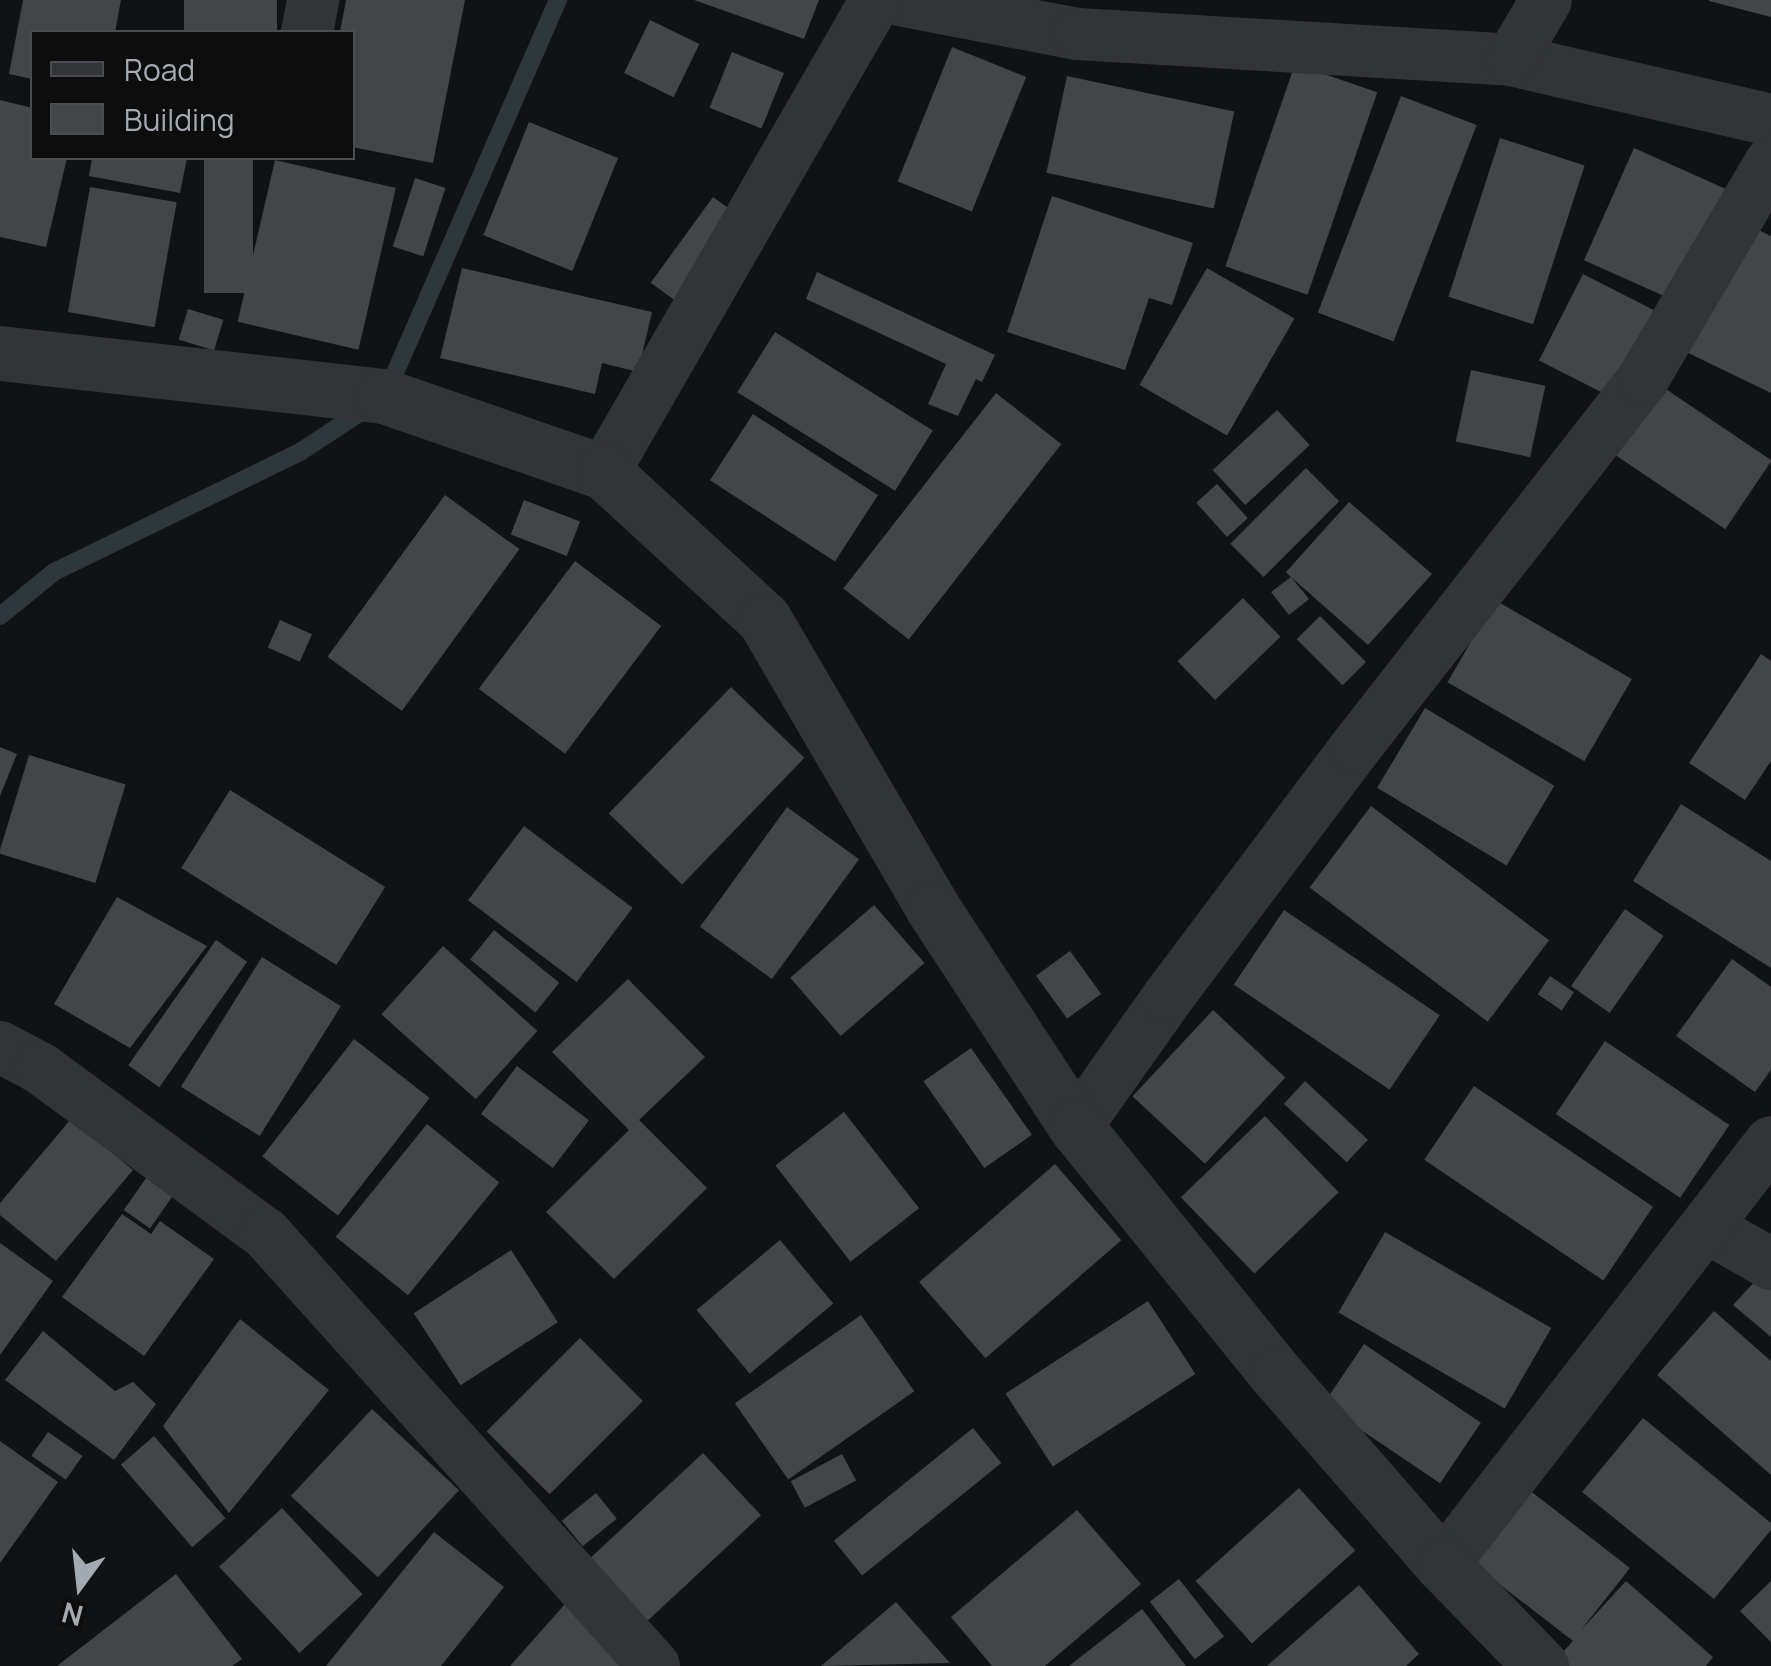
<!DOCTYPE html>
<html>
<head>
<meta charset="utf-8">
<style>
	body { margin:0 }
	#map { position:relative; width:1771px; height:1666px; overflow:hidden; background:#111213; font-family:Manrope,sans-serif }
	div>[style] { position:absolute }
	.stream>* { height:18px; margin:-9px; padding:0 9px; transform-origin:9px; border-radius:9px; background:#2e373c }
	.building>* { inset:0; background:#434548; transform-origin:0 0 }
	.minor>* { height:52px; margin:-26px; padding:0 26px; transform-origin:26px; border-radius:26px; background:#333437 }
	.tertiary>* { height:55px; margin:-27.5px; padding:0 27.5px; transform-origin:27.5px; border-radius:27.5px; background:#333437 }
	span { translate:-50% -50%; white-space:nowrap; text-align:center; line-height:1.15; -webkit-text-stroke:8px #0d0d0e; paint-order:stroke }
	.legend { position:absolute; left:30px; top:30px; width:325px; height:130px; box-sizing:border-box; background:#0d0d0e; border:2px solid #494c50; margin:0; padding:12px 18px; list-style:none; font-size:30px; color:#a4aab2 }
	.legend li { display:flex; align-items:center; gap:20px; height:50px }
	.legend b { width:50px; border:2px solid #494c50 }
	.north { position:absolute; left:30px; top:1536px; width:100px; height:100px; -webkit-text-stroke:8px #0d0d0e; paint-order:stroke; rotate:195deg; font-size:28px; font-weight:700; line-height:40px; text-align:center; color:#a4aab2 }
	.north::after { content:''; display:block; margin:auto; width:35px; height:45px; background:#a4aab2; clip-path:polygon(50% 0,100% 100%,50% 72%,0 100%) }
</style>
</head>
<body>
<div id="map">
	<div class="stream">
		<div style="left:388px;top:389px;width:425px;rotate:-66.4deg"></div>
		<div style="left:0;top:616px;width:70px;rotate:-39.2deg"></div>
		<div style="left:54px;top:572px;width:274px;rotate:-26deg"></div>
		<div style="left:300px;top:452px;width:84px;rotate:-33.3deg"></div>
	</div>
	<div class="building">
		<div style="clip-path:polygon(23px 0,121px 0,115px 32px,32px 32px,32px 79px,9px 74px)"></div>
		<div style="left:184px;top:0;width:93px;height:33px"></div>
		<div style="clip-path:polygon(346px 0,465px 0,433px 163px,352px 147px,352px 32px,340px 32px)"></div>
		<div style="clip-path:polygon(694px 0,819px 0,804px 39px)"></div>
		<div style="clip-path:polygon(1709px 0,1771px 0,1771px 17px,1709px 1px)"></div>
		<div style="left:650px;top:20px;width:55px;height:59px;rotate:26deg"></div>
		<div style="left:952px;top:47px;width:80px;height:145px;rotate:22deg"></div>
		<div style="left:732px;top:52px;width:56px;height:60px;rotate:22deg"></div>
		<div style="left:1295px;top:64px;width:87px;height:214px;rotate:19deg"></div>
		<div style="left:1067px;top:76px;width:171px;height:99px;rotate:12deg"></div>
		<div style="left:1401px;top:96px;width:81px;height:232px;rotate:21deg"></div>
		<div style="clip-path:polygon(0 100px,32px 108px,32px 158px,67px 158px,46px 247px,0 237px)"></div>
		<div style="left:529px;top:122px;width:96px;height:122px;rotate:22deg"></div>
		<div style="left:1500px;top:138px;width:89px;height:167px;rotate:18deg"></div>
		<div style="left:1634px;top:148px;width:103px;height:123px;rotate:24deg"></div>
		<div style="clip-path:polygon(92px 158px,187px 158px,180px 193px,89px 176px)"></div>
		<div style="left:204px;top:158px;width:49px;height:135px"></div>
		<div style="left:275px;top:160px;width:124px;height:166px;rotate:13deg"></div>
		<div style="left:415px;top:178px;width:32px;height:72px;rotate:18deg"></div>
		<div style="left:90px;top:187px;width:88px;height:127px;rotate:10deg"></div>
		<div style="clip-path:polygon(1052px 196px,1193px 243px,1172px 305px,1149px 298px,1125px 370px,1007px 332px)"></div>
		<div style="left:713px;top:197px;width:34px;height:106px;rotate:36deg"></div>
		<div style="clip-path:polygon(1742px 222px,1771px 236px,1771px 393px,1680px 349px)"></div>
		<div style="clip-path:polygon(462px 268px,652px 312px,638px 372px,602px 363px,595px 394px,440px 358px)"></div>
		<div style="left:1207px;top:268px;width:101px;height:135px;rotate:30deg"></div>
		<div style="clip-path:polygon(817px 272px,995px 355px,982px 382px,976px 379px,958px 416px,928px 404px,946px 364px,806px 299px)"></div>
		<div style="left:1583px;top:274px;width:94px;height:97px;rotate:27deg"></div>
		<div style="left:188px;top:309px;width:37px;height:32px;rotate:17deg"></div>
		<div style="left:775px;top:332px;width:186px;height:71px;rotate:32deg"></div>
		<div style="left:1471px;top:370px;width:76px;height:73px;rotate:12deg"></div>
		<div style="left:1654px;top:381px;width:142px;height:83px;rotate:34deg"></div>
		<div style="left:996px;top:393px;width:83px;height:248px;rotate:38deg"></div>
		<div style="left:1277px;top:410px;width:48px;height:88px;rotate:47deg"></div>
		<div style="left:753px;top:414px;width:149px;height:79px;rotate:33deg"></div>
		<div style="left:1306px;top:468px;width:47px;height:107px;rotate:45deg"></div>
		<div style="left:1217px;top:484px;width:46px;height:28px;rotate:48deg"></div>
		<div style="left:445px;top:495px;width:92px;height:200px;rotate:36deg"></div>
		<div style="left:524px;top:500px;width:60px;height:37px;rotate:21deg"></div>
		<div style="clip-path:polygon(1349px 502px,1432px 574px,1368px 645px,1291px 577px,1309px 599px,1289px 615px,1271px 592px,1291px 577px,1286px 572px)"></div>
		<div style="left:575px;top:561px;width:108px;height:160px;rotate:37deg"></div>
		<div style="left:1243px;top:598px;width:54px;height:91px;rotate:46deg"></div>
		<div style="left:1495px;top:600px;width:158px;height:95px;rotate:30deg"></div>
		<div style="left:1320px;top:616px;width:65px;height:33px;rotate:45deg"></div>
		<div style="left:280px;top:620px;width:35px;height:30px;rotate:24deg"></div>
		<div style="clip-path:polygon(1761px 654px,1771px 661px,1771px 761px,1745px 800px,1689px 763px)"></div>
		<div style="left:731px;top:687px;width:102px;height:176px;rotate:44deg"></div>
		<div style="left:1425px;top:708px;width:151px;height:93px;rotate:31deg"></div>
		<div style="clip-path:polygon(0 747px,17px 754px,0 796px)"></div>
		<div style="left:29px;top:755px;width:101px;height:103px;rotate:17deg"></div>
		<div style="left:230px;top:790px;width:183px;height:92px;rotate:32deg"></div>
		<div style="clip-path:polygon(1681px 804px,1771px 861px,1771px 968px,1633px 881px)"></div>
		<div style="left:1371px;top:806px;width:223px;height:102px;rotate:37deg"></div>
		<div style="left:787px;top:807px;width:89px;height:148px;rotate:36deg"></div>
		<div style="left:524px;top:826px;width:136px;height:93px;rotate:37deg"></div>
		<div style="clip-path:polygon(117px 897px,207px 946px,130px 1048px,54px 1004px)"></div>
		<div style="left:874px;top:905px;width:77px;height:111px;rotate:49deg"></div>
		<div style="left:1625px;top:909px;width:47px;height:94px;rotate:35deg"></div>
		<div style="left:1284px;top:910px;width:188px;height:90px;rotate:34deg"></div>
		<div style="left:494px;top:930px;width:84px;height:38px;rotate:39deg"></div>
		<div style="left:216px;top:940px;width:38px;height:153px;rotate:35deg"></div>
		<div style="left:443px;top:946px;width:127px;height:92px;rotate:42deg"></div>
		<div style="left:1070px;top:951px;width:53px;height:42px;rotate:54deg"></div>
		<div style="left:262px;top:957px;width:93px;height:153px;rotate:32deg"></div>
		<div style="clip-path:polygon(1732px 959px,1771px 987px,1771px 1070px,1755px 1092px,1676px 1036px)"></div>
		<div style="left:1550px;top:976px;width:29px;height:22px;rotate:34deg"></div>
		<div style="clip-path:polygon(628px 979px,705px 1057px,639px 1120px,707px 1188px,614px 1279px,546px 1212px,629px 1130px,552px 1052px)"></div>
		<div style="left:1213px;top:1010px;width:99px;height:118px;rotate:43deg"></div>
		<div style="left:354px;top:1039px;width:96px;height:149px;rotate:38deg"></div>
		<div style="left:1605px;top:1041px;width:150px;height:88px;rotate:34deg"></div>
		<div style="left:971px;top:1048px;width:106px;height:58px;rotate:55deg"></div>
		<div style="left:517px;top:1066px;width:90px;height:60px;rotate:37deg"></div>
		<div style="left:1305px;top:1081px;width:86px;height:31px;rotate:43deg"></div>
		<div style="left:1474px;top:1086px;width:216px;height:89px;rotate:34deg"></div>
		<div style="left:844px;top:1112px;width:122px;height:87px;rotate:52deg"></div>
		<div style="left:1265px;top:1116px;width:106px;height:117px;rotate:46deg"></div>
		<div style="clip-path:polygon(71px 1119px,133px 1170px,56px 1261px,0 1215px,0 1203px)"></div>
		<div style="left:427px;top:1124px;width:93px;height:145px;rotate:39deg"></div>
		<div style="left:1055px;top:1164px;width:101px;height:180px;rotate:49deg"></div>
		<div style="left:149px;top:1174px;width:32px;height:44px;rotate:35deg"></div>
		<div style="clip-path:polygon(122px 1214px,151px 1234px,160px 1221px,214px 1259px,144px 1356px,62px 1297px)"></div>
		<div style="left:1385px;top:1232px;width:192px;height:93px;rotate:30deg"></div>
		<div style="left:780px;top:1240px;width:83px;height:109px;rotate:50deg"></div>
		<div style="clip-path:polygon(0 1243px,53px 1281px,0 1355px)"></div>
		<div style="left:511px;top:1250px;width:86px;height:116px;rotate:57deg"></div>
		<div style="clip-path:polygon(1759px 1277px,1771px 1287px,1771px 1337px,1733px 1305px)"></div>
		<div style="left:1148px;top:1301px;width:87px;height:170px;rotate:57deg"></div>
		<div style="clip-path:polygon(1714px 1311px,1771px 1361px,1771px 1475px,1657px 1375px)"></div>
		<div style="left:861px;top:1315px;width:93px;height:154px;rotate:55deg"></div>
		<div style="clip-path:polygon(240px 1319px,329px 1390px,229px 1513px,163px 1426px)"></div>
		<div style="clip-path:polygon(43px 1331px,115px 1391px,133px 1382px,156px 1404px,114px 1460px,5px 1380px)"></div>
		<div style="left:580px;top:1338px;width:89px;height:132px;rotate:45deg"></div>
		<div style="left:1364px;top:1344px;width:141px;height:73px;rotate:34deg"></div>
		<div style="left:372px;top:1409px;width:119px;height:119px;rotate:43deg"></div>
		<div style="clip-path:polygon(1643px 1418px,1771px 1523px,1771px 1530px,1714px 1599px,1582px 1492px)"></div>
		<div style="left:973px;top:1428px;width:45px;height:179px;rotate:51deg"></div>
		<div style="left:48px;top:1432px;width:42px;height:29px;rotate:35deg"></div>
		<div style="left:154px;top:1436px;width:109px;height:44px;rotate:49deg"></div>
		<div style="clip-path:polygon(0 1441px,58px 1482px,0 1563px)"></div>
		<div style="left:703px;top:1453px;width:85px;height:159px;rotate:47deg"></div>
		<div style="left:842px;top:1454px;width:30px;height:58px;rotate:62deg"></div>
		<div style="clip-path:polygon(1524px 1486px,1630px 1568px,1581px 1630px,1626px 1581px,1713px 1657px,1706px 1666px,1568px 1666px,1558px 1657px,1573px 1641px,1467px 1559px)"></div>
		<div style="left:1299px;top:1488px;width:84px;height:139px;rotate:48deg"></div>
		<div style="left:596px;top:1493px;width:33px;height:44px;rotate:51deg"></div>
		<div style="left:282px;top:1508px;width:118px;height:86px;rotate:47deg"></div>
		<div style="clip-path:polygon(1077px 1510px,1141px 1584px,1045px 1666px,992px 1666px,951px 1617px)"></div>
		<div style="clip-path:polygon(434px 1532px,504px 1587px,441px 1666px,326px 1666px)"></div>
		<div style="clip-path:polygon(176px 1574px,242px 1659px,232px 1666px,57px 1666px)"></div>
		<div style="left:1179px;top:1579px;width:73px;height:37px;rotate:52deg"></div>
		<div style="clip-path:polygon(1771px 1581px,1771px 1642px,1740px 1611px)"></div>
		<div style="clip-path:polygon(1359px 1585px,1419px 1654px,1406px 1666px,1267px 1666px)"></div>
		<div style="clip-path:polygon(896px 1602px,950px 1663px,821px 1666px)"></div>
		<div style="clip-path:polygon(566px 1603px,638px 1666px,510px 1666px)"></div>
		<div style="clip-path:polygon(1142px 1609px,1186px 1666px,1069px 1666px)"></div>
	</div>
	<div class="minor">
		<div style="left:899px;top:0;width:182px;rotate:10.8deg"></div>
		<div style="left:1078px;top:34px;width:434px;rotate:3.4deg"></div>
		<div style="left:1511px;top:60px;width:267px;rotate:13deg"></div>
		<div style="left:307px;top:32px;width:33px;rotate:-79deg"></div>
		<div style="left:1511px;top:60px;width:69px;rotate:-59.7deg"></div>
		<div style="left:604px;top:472px;width:545px;rotate:-60.05deg"></div>
		<div style="left:0;top:1047px;width:45px;rotate:27.7deg"></div>
		<div style="left:40px;top:1068px;width:279px;rotate:36.3deg"></div>
		<div style="left:265px;top:1233px;width:582px;rotate:48.06deg"></div>
		<div style="left:1076px;top:1127px;width:159px;rotate:-54.7deg"></div>
		<div style="left:1168px;top:997px;width:311px;rotate:-53.1deg"></div>
		<div style="left:1355px;top:748px;width:468px;rotate:-52deg"></div>
		<div style="left:1643px;top:379px;width:252px;rotate:-59.5deg"></div>
		<div style="left:1706px;top:1227px;width:75px;rotate:29.6deg"></div>
		<div style="left:1443px;top:1565px;width:535px;rotate:-52.21deg"></div>
	</div>
	<div class="tertiary">
		<div style="left:0;top:353px;width:386px;rotate:6.4deg"></div>
		<div style="left:384px;top:396px;width:233px;rotate:19.1deg"></div>
		<div style="left:604px;top:472px;width:217px;rotate:42.6deg"></div>
		<div style="left:764px;top:619px;width:333px;rotate:59.7deg"></div>
		<div style="left:932px;top:907px;width:263px;rotate:56.8deg"></div>
		<div style="left:1076px;top:1127px;width:319px;rotate:51deg"></div>
		<div style="left:1277px;top:1375px;width:252px;rotate:48.9deg"></div>
		<div style="left:1443px;top:1565px;width:141px;rotate:45.9deg"></div>
	</div>
	<ul class="legend">
	<li><b style="height:12px;background:#333437"></b>Road</li>
	<li><b style="height:28px;background:#434548"></b>Building</li>
	</ul>
	<div class="north">N</div>
</div>
</body>
</html>
